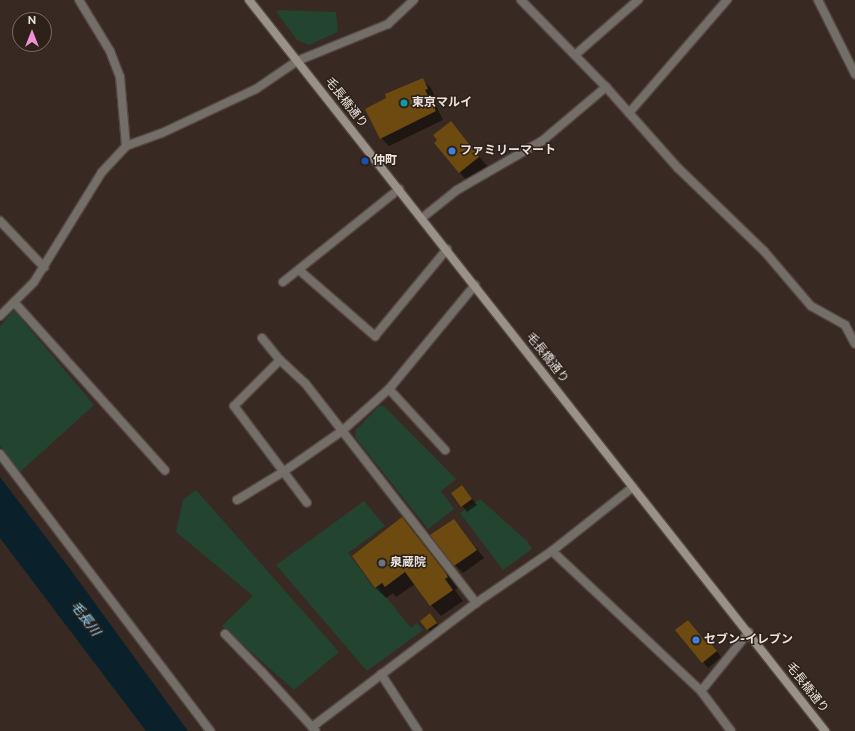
<!DOCTYPE html>
<html>
<head>
<meta charset="utf-8">
<style>
  body { margin:0 }
  #map { position:relative; width:855px; height:731px; overflow:hidden; background:#382a22; font-family:Raleway,"Noto Sans JP",sans-serif }
  div>[style] { position:absolute }
  .green>* { inset:0; background:#23442f }
  .water>* { inset:0; background:#0a202a }
  .shadow>* { inset:0; background:#0007 }
  .building>* { inset:0; background:#6c4a10 }
  .roads { filter:drop-shadow(1px 0 #554740) drop-shadow(-1px 0 #554740) drop-shadow(0 1px #554740) drop-shadow(0 -1px #554740) }
  .street>* { height:8px; margin:-4px; padding:0 4px; transform-origin:4px; border-radius:4px; background:#736e68 }
  .secondary>* { height:8px; margin:-4px; padding:0 4px; transform-origin:4px; border-radius:4px; background:#9a9289 }
  .dots>* { width:11px; height:11px; translate:-50% -50%; box-sizing:border-box; border:2px solid #2d2119; border-radius:50% }
  span { translate:-50% -50%; white-space:nowrap; text-align:center; line-height:1.15; -webkit-text-stroke:3px #2d2119; paint-order:stroke }
  .street-label { font-size:12px; color:#ebe2dd }
  .poi-label { font-size:12px; color:#ebe2dd; font-weight:700 }
  .left { translate:0 -50%; text-align:left }
  .water-label { font-size:13px; color:#8cd9fe; font-style:italic }
  .north { position:absolute; left:12px; top:12px; width:40px; height:40px; box-sizing:border-box; background:#2d2119; border:1px solid #796e67; border-radius:50%; rotate:0deg; font-size:11px; font-weight:700; line-height:16px; text-align:center; color:#ebe2dd }
  .north::after { content:''; display:block; margin:auto; width:14px; height:18px; background:#f391d5; clip-path:polygon(50% 0,100% 100%,50% 72%,0 100%) }
</style>
</head>
<body>
<div id="map">
  <div class="green">
    <div style="clip-path:polygon(277px 10px,336px 12px,338px 32px,309px 45px,297px 40px,277px 13px)"></div>
    <div style="clip-path:polygon(14px 310px,94px 405px,20px 472px,0 446px,0 326px)"></div>
    <div style="clip-path:polygon(379px 406px,384px 406px,456px 479px,441px 491px,454px 509px,428px 529px,355px 437px,356px 430px)"></div>
    <div style="clip-path:polygon(196px 490px,339px 652px,294px 690px,222px 626px,253px 596px,176px 532px,183px 500px)"></div>
    <div style="clip-path:polygon(480px 499px,528px 542px,532px 549px,503px 570px,460px 513px)"></div>
    <div style="clip-path:polygon(364px 501px,385px 526px,348px 553px,375px 589px,378px 587px,411px 628px,417px 623px,423px 630px,367px 671px,276px 565px)"></div>
  </div>
  <div class="water">
    <div style="clip-path:polygon(0 477px,70px 569px,188px 731px,146px 731px,0 538px)"></div>
  </div>
  <div class="shadow">
    <div style="clip-path:polygon(422px 80px,431px 88px,435px 97px,433px 99px,443px 120px,389px 146px,381px 138px)"></div>
    <div style="clip-path:polygon(451px 123px,487px 166px,467px 181px,435px 143px)"></div>
    <div style="clip-path:polygon(462px 487px,477px 505px,467px 512px,453px 493px)"></div>
    <div style="clip-path:polygon(402px 518px,412px 529px,458px 588px,455px 590px,463px 601px,441px 616px,431px 605px,415px 584px,396px 597px,393px 593px,386px 598px,376px 588px,353px 556px)"></div>
    <div style="clip-path:polygon(454px 520px,484px 558px,463px 573px,455px 565px)"></div>
    <div style="clip-path:polygon(432px 617px,438px 625px,430px 631px,427px 629px)"></div>
    <div style="clip-path:polygon(677px 630px,715px 649px,721px 657px,708px 668px)"></div>
  </div>
  <div class="building">
    <div style="clip-path:polygon(423px 78px,428px 89px,425px 90px,436px 111px,380px 139px,365px 109px,386px 98px,385px 94px)"></div>
    <div style="clip-path:polygon(451px 121px,479px 157px,459px 173px,434px 143px,437px 140px,433px 135px)"></div>
    <div style="clip-path:polygon(462px 485px,472px 499px,461px 507px,451px 493px)"></div>
    <div style="clip-path:polygon(402px 517px,445px 572px,448px 577px,445px 579px,453px 590px,430px 606px,405px 572px,385px 587px,382px 583px,375px 588px,352px 556px)"></div>
    <div style="clip-path:polygon(454px 519px,477px 550px,454px 566px,430px 535px)"></div>
    <div style="clip-path:polygon(430px 613px,437px 623px,427px 630px,420px 621px)"></div>
    <div style="clip-path:polygon(688px 620px,708px 645px,710px 643px,717px 651px,702px 663px,675px 630px)"></div>
  </div>
  <div class="roads">
    <div class="street">
      <div style="left:79px;top:0;width:60px;rotate:58.7deg"></div>
      <div style="left:110px;top:51px;width:28px;rotate:69deg"></div>
      <div style="left:120px;top:77px;width:69px;rotate:85deg"></div>
      <div style="left:521px;top:0;width:122px;rotate:45.7deg"></div>
      <div style="left:606px;top:87px;width:108px;rotate:48.4deg"></div>
      <div style="left:678px;top:168px;width:120px;rotate:44deg"></div>
      <div style="left:764px;top:251px;width:72px;rotate:49.5deg"></div>
      <div style="left:811px;top:306px;width:39px;rotate:29deg"></div>
      <div style="left:845px;top:325px;width:21px;rotate:62deg"></div>
      <div style="left:818px;top:0;width:83px;rotate:63.4deg"></div>
      <div style="left:575px;top:55px;width:84px;rotate:-41.1deg"></div>
      <div style="left:629px;top:113px;width:150px;rotate:-49.1deg"></div>
      <div style="left:422px;top:218px;width:45px;rotate:-38.7deg"></div>
      <div style="left:457px;top:190px;width:98px;rotate:-30deg"></div>
      <div style="left:542px;top:141px;width:84px;rotate:-40.2deg"></div>
      <div style="left:0;top:221px;width:64px;rotate:46.3deg"></div>
      <div style="left:299px;top:270px;width:101px;rotate:41deg"></div>
      <div style="left:375px;top:336px;width:113px;rotate:-50.4deg"></div>
      <div style="left:283px;top:282px;width:149px;rotate:-38.7deg"></div>
      <div style="left:14px;top:302px;width:226px;rotate:48.1deg"></div>
      <div style="left:0;top:316px;width:48px;rotate:-45deg"></div>
      <div style="left:34px;top:282px;width:129px;rotate:-58.3deg"></div>
      <div style="left:102px;top:172px;width:35px;rotate:-47deg"></div>
      <div style="left:126px;top:146px;width:38px;rotate:-20deg"></div>
      <div style="left:162px;top:133px;width:104px;rotate:-25.1deg"></div>
      <div style="left:256px;top:89px;width:50px;rotate:-34.3deg"></div>
      <div style="left:297px;top:61px;width:98px;rotate:-22.1deg"></div>
      <div style="left:388px;top:24px;width:35px;rotate:-43deg"></div>
      <div style="left:262px;top:338px;width:28px;rotate:51deg"></div>
      <div style="left:280px;top:360px;width:34px;rotate:43deg"></div>
      <div style="left:305px;top:383px;width:279px;rotate:52.1deg"></div>
      <div style="left:280px;top:360px;width:65px;rotate:135deg"></div>
      <div style="left:234px;top:406px;width:121px;rotate:53deg"></div>
      <div style="left:389px;top:389px;width:83px;rotate:47.4deg"></div>
      <div style="left:0;top:454px;width:348px;rotate:52.8deg"></div>
      <div style="left:237px;top:500px;width:54px;rotate:-31.3deg"></div>
      <div style="left:283px;top:472px;width:72px;rotate:-34.8deg"></div>
      <div style="left:342px;top:431px;width:63px;rotate:-41.8deg"></div>
      <div style="left:389px;top:389px;width:135px;rotate:-50.4deg"></div>
      <div style="left:552px;top:551px;width:204px;rotate:43.2deg"></div>
      <div style="left:225px;top:634px;width:53px;rotate:45.8deg"></div>
      <div style="left:262px;top:672px;width:79px;rotate:47.6deg"></div>
      <div style="left:381px;top:674px;width:68px;rotate:57deg"></div>
      <div style="left:312px;top:727px;width:206px;rotate:-37.1deg"></div>
      <div style="left:476px;top:603px;width:92px;rotate:-34.4deg"></div>
      <div style="left:552px;top:551px;width:103px;rotate:-38.3deg"></div>
      <div style="left:731px;top:731px;width:50px;rotate:-126.9deg"></div>
      <div style="left:701px;top:691px;width:76px;rotate:-50.9deg"></div>
    </div>
    <div class="secondary">
      <div style="left:249px;top:0;width:931px;rotate:51.76deg"></div>
    </div>
  </div>
  <div class="dots">
    <div style="left:404px;top:103px;background:#0f9aa8"></div>
    <div style="left:452px;top:151px;background:#3f7fe0"></div>
    <div style="left:365px;top:161px;background:#1a4fb4"></div>
    <div style="left:382px;top:563px;background:#6b7280"></div>
    <div style="left:696px;top:640px;background:#3f7fe0"></div>
  </div>
  <div class="street-label">
    <span style="left:346px;top:103px;rotate:52deg">毛長橋通り</span>
    <span style="left:547px;top:358px;rotate:52deg">毛長橋通り</span>
    <span style="left:807px;top:688px;rotate:52deg">毛長橋通り</span>
  </div>
  <div class="poi-label">
    <span class="left" style="left:412px;top:103px">東京マルイ</span>
    <span class="left" style="left:460px;top:151px">ファミリーマート</span>
    <span class="left" style="left:373px;top:161px">仲町</span>
    <span class="left" style="left:390px;top:563px">泉蔵院</span>
    <span class="left" style="left:704px;top:640px">セブン-イレブン</span>
  </div>
  <div class="water-label">
    <span style="left:85px;top:619px;rotate:53deg">毛長川</span>
  </div>
  <div class="north">N</div>
</div>
</body>
</html>
